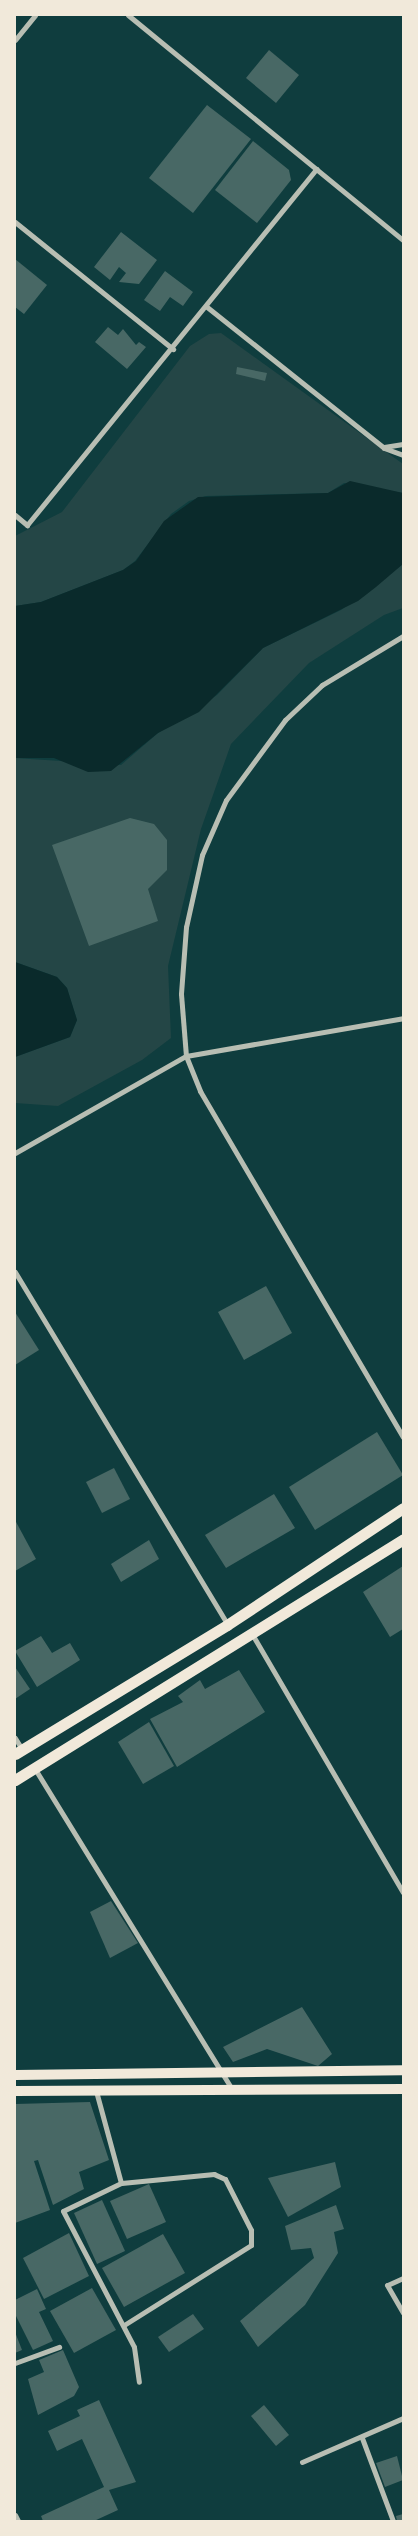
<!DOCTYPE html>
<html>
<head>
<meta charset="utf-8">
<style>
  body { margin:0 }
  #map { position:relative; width:418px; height:2536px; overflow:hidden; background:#0f3d3e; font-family:Mulish,sans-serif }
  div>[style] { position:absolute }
  .green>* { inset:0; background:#244646 }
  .water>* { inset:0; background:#0a2a2b }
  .building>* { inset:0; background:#486865 }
  .minor>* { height:5px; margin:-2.5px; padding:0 2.5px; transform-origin:2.5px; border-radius:2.5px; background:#b8beb3 }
  .secondary>* { height:10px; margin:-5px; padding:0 5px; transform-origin:5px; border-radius:5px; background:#f1e9da }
  .trunk>* { height:11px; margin:-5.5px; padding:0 5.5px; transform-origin:5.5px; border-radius:5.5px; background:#f1e9da }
  span { translate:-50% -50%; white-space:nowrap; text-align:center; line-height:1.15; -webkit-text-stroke:5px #f1e9da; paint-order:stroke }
  .frame { position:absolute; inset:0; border:16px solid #f1e9da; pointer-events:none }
</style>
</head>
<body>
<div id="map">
  <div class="green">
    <div style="clip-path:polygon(221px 333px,403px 464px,403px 493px,344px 483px,328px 493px,206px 496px,189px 501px,171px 514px,135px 561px,123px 570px,41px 602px,15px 606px,15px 536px,62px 512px,190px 346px,209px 334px)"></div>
    <div style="clip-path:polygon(403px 564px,403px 608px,384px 615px,309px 663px,231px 744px,201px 829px,168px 966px,171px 1038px,142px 1060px,58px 1106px,15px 1103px,15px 1057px,70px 1037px,77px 1020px,67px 988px,57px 977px,15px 962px,15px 758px,121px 765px,158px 733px,217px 695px,263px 648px,341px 610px)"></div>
  </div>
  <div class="water">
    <div style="clip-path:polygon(350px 481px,403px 493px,403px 564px,376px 587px,358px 601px,263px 648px,199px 712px,158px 733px,111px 771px,88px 772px,54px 758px,15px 758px,15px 606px,41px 602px,123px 570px,136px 561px,164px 521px,198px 497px,328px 493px)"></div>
    <div style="clip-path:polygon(15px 962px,57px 977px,67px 988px,77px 1020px,70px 1037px,15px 1057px)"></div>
  </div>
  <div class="building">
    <div style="clip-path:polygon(269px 50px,299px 75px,276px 103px,246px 78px)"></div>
    <div style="clip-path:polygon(207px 105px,251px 139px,193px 213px,149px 178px)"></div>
    <div style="clip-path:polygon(253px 141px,289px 170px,291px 180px,257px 223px,215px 190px)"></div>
    <div style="clip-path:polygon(121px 232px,157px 260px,139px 284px,119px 282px,126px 273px,119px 267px,110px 280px,94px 267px)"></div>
    <div style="clip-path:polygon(15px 259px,47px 285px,24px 314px,15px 307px)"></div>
    <div style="clip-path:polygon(165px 271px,193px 292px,183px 306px,170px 297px,160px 311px,144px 300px)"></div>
    <div style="clip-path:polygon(108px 327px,118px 335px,123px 329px,136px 345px,139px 342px,146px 347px,127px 369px,95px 342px)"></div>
    <div style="clip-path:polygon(237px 367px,267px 373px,265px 381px,236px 374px)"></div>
    <div style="clip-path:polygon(130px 818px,154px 824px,167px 840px,167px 870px,148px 889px,158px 921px,89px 946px,52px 845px)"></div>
    <div style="clip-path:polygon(266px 1286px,292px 1333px,244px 1360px,218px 1312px)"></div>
    <div style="clip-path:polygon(15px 1312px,39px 1350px,15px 1365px)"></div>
    <div style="clip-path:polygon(377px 1432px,403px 1475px,315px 1530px,289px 1487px)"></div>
    <div style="clip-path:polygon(114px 1468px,130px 1499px,102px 1513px,86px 1482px)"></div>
    <div style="clip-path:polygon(274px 1494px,295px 1528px,226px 1568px,205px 1535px)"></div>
    <div style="clip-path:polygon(15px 1520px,36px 1559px,15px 1571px)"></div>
    <div style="clip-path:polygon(149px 1540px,159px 1559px,121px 1582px,111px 1564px)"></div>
    <div style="clip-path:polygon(403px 1566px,403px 1629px,390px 1637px,363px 1592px)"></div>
    <div style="clip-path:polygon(41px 1636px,52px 1653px,70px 1643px,80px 1660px,37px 1687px,15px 1651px)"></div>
    <div style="clip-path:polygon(15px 1667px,30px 1689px,15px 1699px)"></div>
    <div style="clip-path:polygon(239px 1670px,265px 1712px,177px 1767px,150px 1719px,183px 1702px,178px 1696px,200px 1680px,205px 1689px)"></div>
    <div style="clip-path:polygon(149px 1722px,174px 1766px,143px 1784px,118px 1742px)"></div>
    <div style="clip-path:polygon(111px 1901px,138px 1943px,110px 1958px,90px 1912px)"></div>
    <div style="clip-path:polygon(302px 2007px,332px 2054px,318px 2066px,267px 2049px,233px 2062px,223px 2047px)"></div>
    <div style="clip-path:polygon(90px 2102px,109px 2160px,79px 2172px,84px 2189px,53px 2205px,38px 2160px,34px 2161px,50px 2210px,15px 2223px,15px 2104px)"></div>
    <div style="clip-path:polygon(335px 2162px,341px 2187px,288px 2217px,268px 2178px)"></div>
    <div style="clip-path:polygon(149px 2184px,166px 2222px,127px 2239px,110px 2201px)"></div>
    <div style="clip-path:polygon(102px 2200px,125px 2251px,97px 2264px,74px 2213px)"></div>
    <div style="clip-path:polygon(336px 2205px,344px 2229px,334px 2232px,338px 2253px,305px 2305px,258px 2347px,240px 2321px,314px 2258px,311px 2248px,291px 2250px,285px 2226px)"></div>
    <div style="clip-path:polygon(69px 2233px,89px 2276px,44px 2299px,23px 2258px)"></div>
    <div style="clip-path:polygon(163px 2234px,185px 2273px,124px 2307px,102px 2268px)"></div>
    <div style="clip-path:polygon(92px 2288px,116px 2330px,74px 2353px,50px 2311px)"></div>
    <div style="clip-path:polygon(37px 2289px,46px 2309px,39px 2312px,53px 2341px,33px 2350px,15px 2314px,15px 2300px)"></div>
    <div style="clip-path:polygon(193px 2314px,204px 2329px,169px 2352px,158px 2337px)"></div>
    <div style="clip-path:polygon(15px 2332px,22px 2350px,15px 2353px)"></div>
    <div style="clip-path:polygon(63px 2350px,79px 2387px,74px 2396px,38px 2415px,28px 2379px,44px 2372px,39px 2360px)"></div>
    <div style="clip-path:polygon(99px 2400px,136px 2482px,109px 2490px,118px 2510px,94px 2521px,43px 2521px,41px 2516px,104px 2487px,82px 2439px,57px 2451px,48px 2431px,80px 2416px,77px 2410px)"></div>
    <div style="clip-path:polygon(264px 2405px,289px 2435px,276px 2446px,251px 2416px)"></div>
    <div style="clip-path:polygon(397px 2456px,403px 2480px,385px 2487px,376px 2463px)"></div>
    <div style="clip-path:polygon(403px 2514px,403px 2521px,397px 2521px,396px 2516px)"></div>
  </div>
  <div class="minor">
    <div style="left:128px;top:15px;width:355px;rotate:39.3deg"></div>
    <div style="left:15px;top:40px;width:32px;rotate:-51deg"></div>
    <div style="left:15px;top:222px;width:203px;rotate:38.8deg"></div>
    <div style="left:207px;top:307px;width:226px;rotate:38.5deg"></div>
    <div style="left:384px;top:448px;width:20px;rotate:20deg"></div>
    <div style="left:384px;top:447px;width:19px;rotate:-9deg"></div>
    <div style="left:15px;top:515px;width:16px;rotate:40deg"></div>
    <div style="left:27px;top:525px;width:459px;rotate:-50.9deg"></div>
    <div style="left:403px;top:636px;width:95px;rotate:148.8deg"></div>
    <div style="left:322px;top:685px;width:51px;rotate:136.6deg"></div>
    <div style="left:285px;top:720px;width:99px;rotate:126.4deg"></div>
    <div style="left:226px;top:800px;width:60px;rotate:113.6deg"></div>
    <div style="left:202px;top:855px;width:74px;rotate:102.5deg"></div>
    <div style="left:186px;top:927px;width:67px;rotate:94.3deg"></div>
    <div style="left:181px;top:994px;width:62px;rotate:85.4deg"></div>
    <div style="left:186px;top:1056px;width:38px;rotate:68deg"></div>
    <div style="left:200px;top:1091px;width:401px;rotate:59.6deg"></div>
    <div style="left:15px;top:1153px;width:197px;rotate:-29.6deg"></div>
    <div style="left:186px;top:1056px;width:220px;rotate:-9.9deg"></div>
    <div style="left:15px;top:1272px;width:411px;rotate:58.9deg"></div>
    <div style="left:252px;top:1634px;width:299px;rotate:59.7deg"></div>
    <div style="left:15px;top:1738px;width:13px;rotate:58deg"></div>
    <div style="left:35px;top:1769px;width:376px;rotate:58.4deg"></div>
    <div style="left:96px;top:2091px;width:95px;rotate:74.8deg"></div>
    <div style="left:403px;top:2278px;width:17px;rotate:156deg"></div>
    <div style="left:387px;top:2285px;width:32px;rotate:60deg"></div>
    <div style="left:124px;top:2325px;width:150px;rotate:-32.2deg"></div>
    <div style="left:251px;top:2245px;width:15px;rotate:-90deg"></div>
    <div style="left:251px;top:2230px;width:57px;rotate:-117deg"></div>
    <div style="left:225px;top:2179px;width:12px;rotate:-156deg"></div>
    <div style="left:214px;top:2174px;width:93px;rotate:174.5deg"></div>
    <div style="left:121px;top:2183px;width:64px;rotate:154.2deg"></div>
    <div style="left:63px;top:2211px;width:153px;rotate:62.4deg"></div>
    <div style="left:134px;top:2347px;width:35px;rotate:82deg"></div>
    <div style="left:15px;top:2363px;width:47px;rotate:-20deg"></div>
    <div style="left:362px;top:2438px;width:89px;rotate:69.5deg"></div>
    <div style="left:302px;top:2462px;width:110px;rotate:-23.5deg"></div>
    <div style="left:15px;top:2515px;width:7px;rotate:63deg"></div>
  </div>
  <div class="secondary">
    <div style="left:15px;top:2075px;width:388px;rotate:-0.7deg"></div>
    <div style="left:15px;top:2091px;width:388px;rotate:-0.3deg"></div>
  </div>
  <div class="trunk">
    <div style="left:15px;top:1754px;width:248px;rotate:-31.3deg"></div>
    <div style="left:227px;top:1625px;width:211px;rotate:-33.6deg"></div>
    <div style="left:15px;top:1780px;width:457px;rotate:-31.8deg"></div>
  </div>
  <div class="frame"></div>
</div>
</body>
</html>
